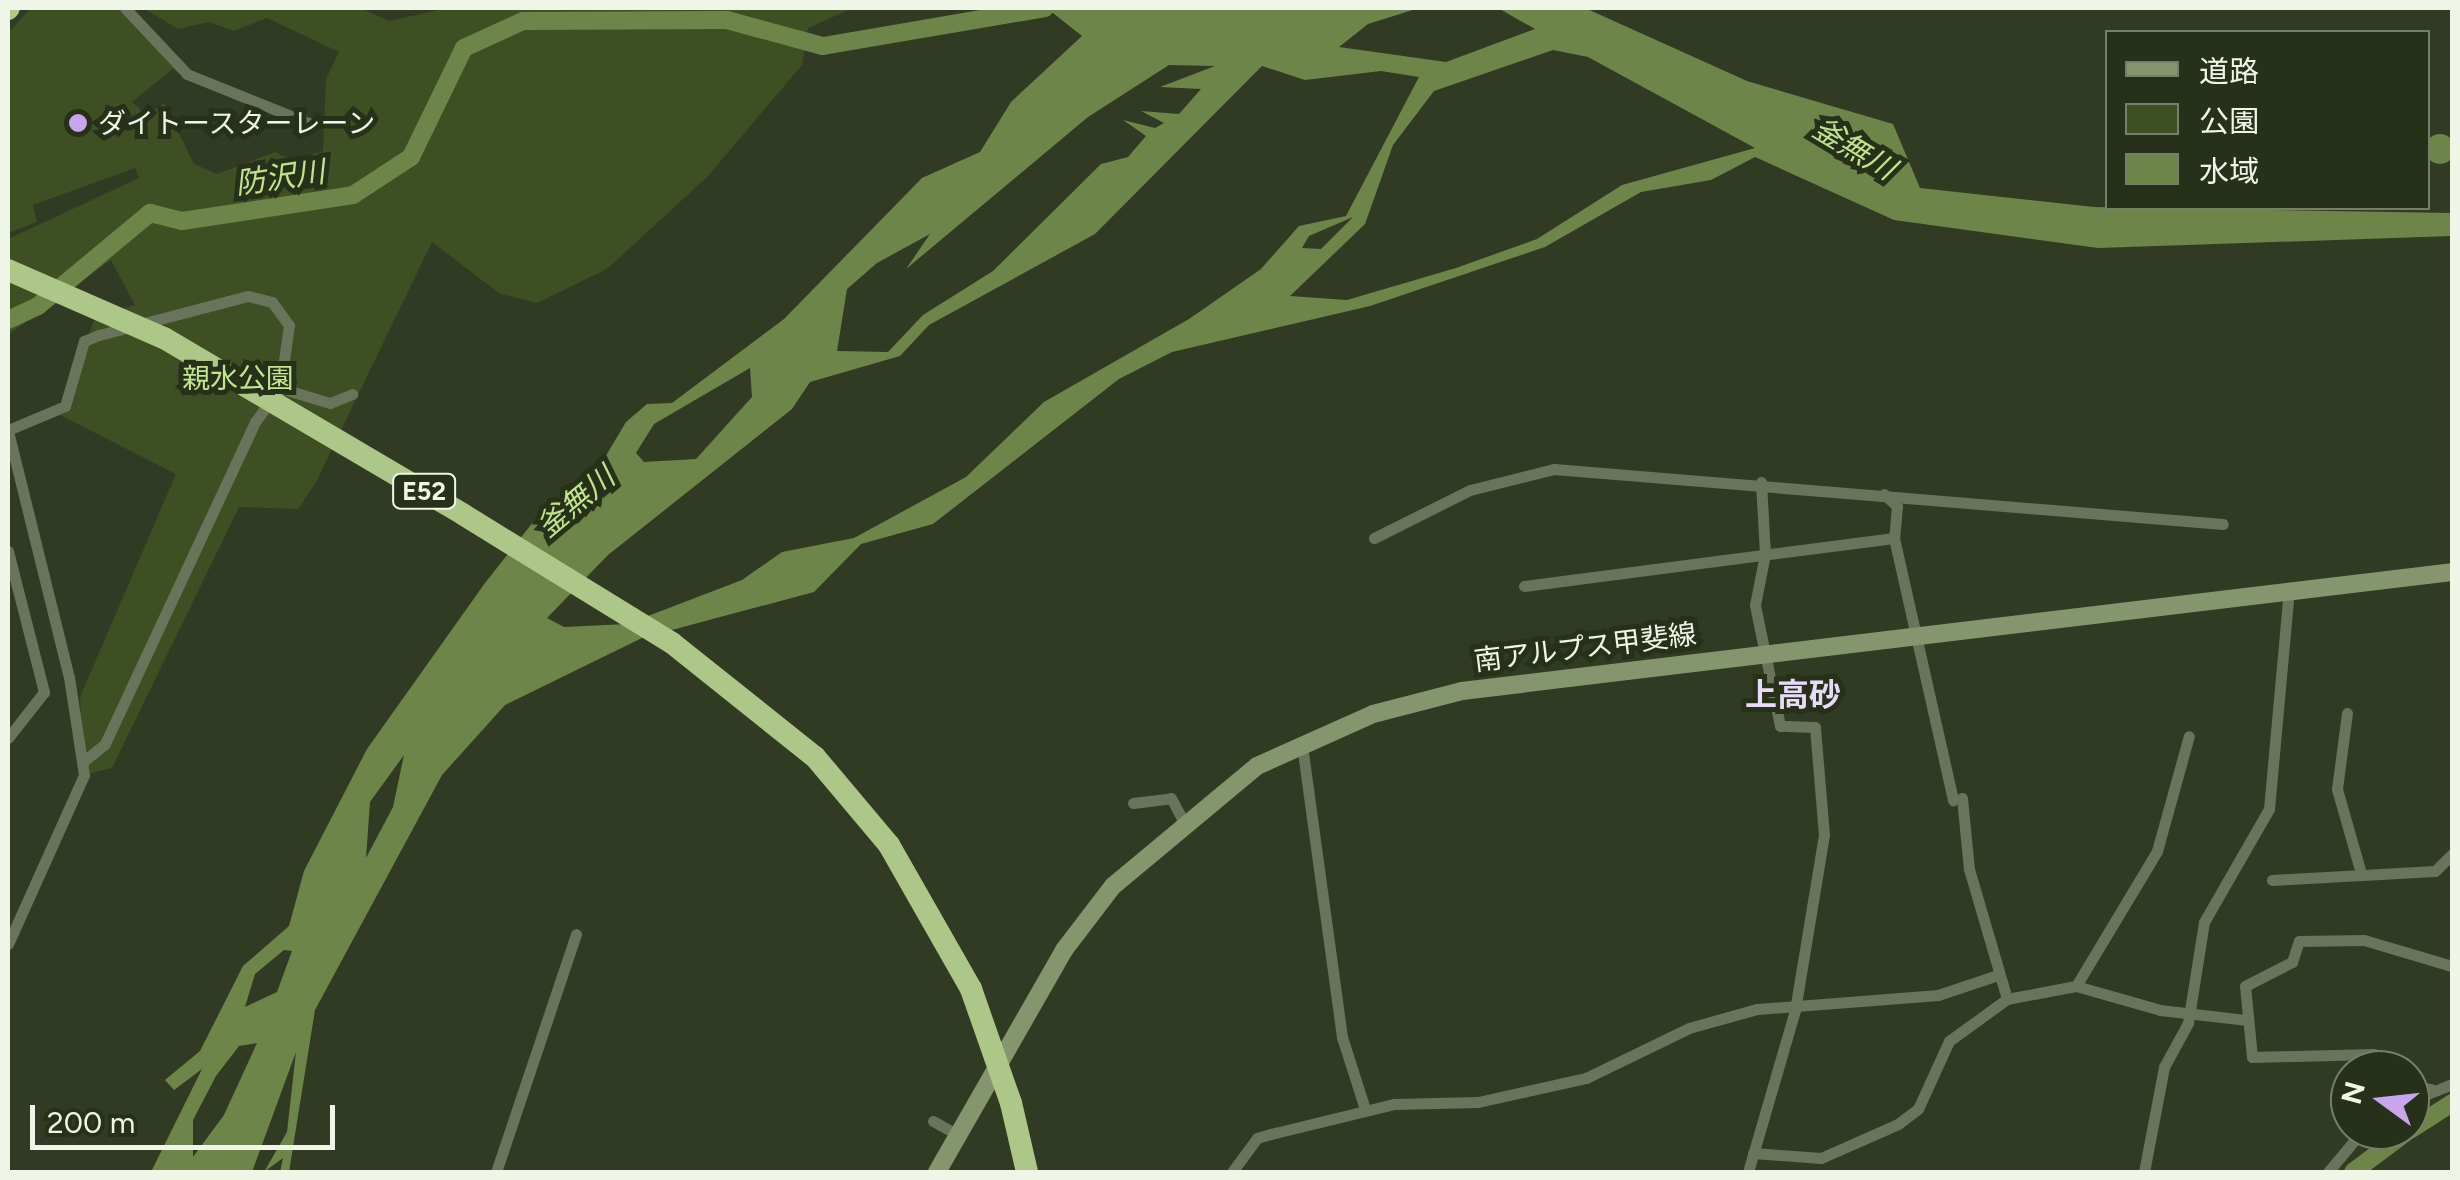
<!DOCTYPE html>
<html>
<head>
<meta charset="utf-8">
<style>
  body { margin:0 }
  #map { position:relative; width:2460px; height:1180px; overflow:hidden; background:#313b23; font-family:Figtree,"Noto Sans JP",sans-serif }
  div>[style] { position:absolute }
  .green>* { inset:0; background:#3e4f23 }
  .water>* { inset:0; background:#6d8549 }
  .round { border-radius:50% }
  .river>* { height:18px; margin:-9px; padding:0 9px; transform-origin:9px; border-radius:9px; background:#6d8549 }
  .street>* { height:11px; margin:-5.5px; padding:0 5.5px; transform-origin:5.5px; border-radius:5.5px; background:#69745b }
  .secondary>* { height:18px; margin:-9px; padding:0 9px; transform-origin:9px; border-radius:9px; background:#85966e }
  .highway>* { height:22px; margin:-11px; padding:0 11px; transform-origin:11px; border-radius:11px; background:#adc789 }
  .highway-bridge>* { height:22px; margin:-11px; padding:0 11px; transform-origin:11px; border-radius:11px; background:#adc789 }
  .dots>* { width:28px; height:28px; translate:-50% -50%; box-sizing:border-box; border:5px solid #273019; border-radius:50% }
  span { translate:-50% -50%; white-space:nowrap; text-align:center; line-height:1.15; -webkit-text-stroke:10px #273019; paint-order:stroke }
  .shield-label span { padding:2px 8px; background:#273019; border:2px solid; border-radius:8px; -webkit-text-stroke-width:0 }
  .shield-label { font-size:25px; color:#eff6e7; font-weight:700 }
  .poi-label { font-size:28px; color:#eff6e7 }
  .left { translate:0 -50%; text-align:left }
  .park-label { font-size:28px; color:#c2e58e }
  .street-label { font-size:28px; color:#eff6e7 }
  .water-label { font-size:30px; color:#c0e38c; font-style:italic }
  .quarter-label { font-size:32px; color:#e8dbf7; font-weight:700 }
  .frame { position:absolute; inset:0; border:10px solid #eff6e7; pointer-events:none }
  .legend { position:absolute; left:2105px; top:30px; width:325px; height:180px; box-sizing:border-box; background:#273019; border:2px solid #777f6b; margin:0; padding:12px 18px; list-style:none; font-size:30px; color:#eff6e7 }
  .legend li { display:flex; align-items:center; gap:20px; height:50px }
  .legend b { width:50px; border:2px solid #777f6b }
  .north { position:absolute; left:2330px; top:1050px; width:100px; height:100px; box-sizing:border-box; background:#273019; border:2px solid #777f6b; border-radius:50%; rotate:285deg; font-size:28px; font-weight:700; line-height:40px; text-align:center; color:#eff6e7 }
  .north::after { content:''; display:block; margin:auto; width:35px; height:45px; background:#c9a5ee; clip-path:polygon(50% 0,100% 100%,50% 72%,0 100%) }
  .scale { position:absolute; left:30px; top:1105px; width:305px; height:45px; box-sizing:border-box; border:5px solid #eff6e7; border-top:0; padding-left:12px; font-size:30px; line-height:35px; white-space:nowrap; color:#eff6e7; -webkit-text-stroke:8px #273019; paint-order:stroke }
</style>
</head>
<body>
<div id="map">
  <div class="green">
    <div style="clip-path:polygon(31px 8px,116px 8px,129px 17px,175px 67px,132px 102px,147px 115px,164px 103px,194px 164px,217px 174px,275px 152px,294px 161px,323px 151px,326px 79px,339px 52px,267px 18px,234px 31px,209px 22px,178px 29px,143px 8px,360px 8px,389px 21px,448px 8px,853px 8px,808px 28px,802px 65px,707px 177px,607px 269px,537px 303px,499px 293px,432px 242px,315px 484px,298px 509px,239px 507px,112px 768px,84px 775px,80px 697px,176px 474px,60px 415px,95px 317px,135px 305px,111px 260px,8px 335px,8px 239px,139px 178px,135px 168px,33px 205px,37px 222px,8px 233px,8px 33px)"></div>
  </div>
  <div class="water">
    <div style="clip-path:polygon(evenodd,1029px 8px,1419px 8px,1368px 24px,1339px 47px,1446px 62px,1535px 29px,1498px 8px,1585px 8px,1747px 81px,1893px 124px,1920px 188px,2094px 207px,2452px 213px,2452px 236px,2098px 248px,1894px 220px,1755px 157px,1711px 180px,1641px 192px,1545px 247px,1370px 306px,1172px 352px,1119px 379px,933px 524px,861px 544px,814px 592px,642px 638px,505px 705px,442px 775px,315px 1010px,289px 1172px,280px 1172px,283px 1158px,264px 1172px,287px 1132px,296px 1052px,252px 1172px,151px 1172px,202px 1069px,174px 1090px,165px 1080px,200px 1051px,243px 966px,289px 926px,304px 871px,367px 749px,485px 583px,537px 517px,598px 469px,626px 422px,647px 404px,672px 403px,784px 319px,922px 178px,980px 152px,1011px 102px,1082px 36px,1053px 13px,1020px 11px,1029px 8px,1553px 50px,1588px 57px,1755px 148px,1622px 185px,1537px 239px,1456px 268px,1347px 300px,1290px 296px,1365px 224px,1393px 145px,1434px 91px,1553px 50px,1029px 8px,1169px 65px,1215px 66px,1160px 87px,1201px 89px,1179px 114px,1141px 111px,1164px 123px,1155px 128px,1123px 120px,1146px 136px,1128px 157px,1101px 164px,993px 271px,923px 315px,888px 352px,837px 351px,847px 289px,877px 263px,930px 234px,906px 269px,1088px 117px,1169px 65px,1029px 8px,1262px 66px,1305px 80px,1381px 71px,1419px 77px,1346px 216px,1299px 226px,1261px 269px,1189px 319px,1044px 402px,966px 477px,854px 538px,782px 552px,742px 580px,627px 624px,564px 627px,547px 618px,608px 555px,792px 409px,810px 382px,900px 356px,929px 325px,1095px 234px,1262px 66px,1029px 8px,1353px 217px,1321px 249px,1302px 248px,1309px 236px,1353px 217px,1029px 8px,750px 368px,752px 397px,696px 459px,644px 462px,636px 453px,654px 424px,750px 368px,1029px 8px,404px 755px,393px 807px,366px 858px,370px 802px,404px 755px,1029px 8px,284px 950px,292px 951px,277px 992px,245px 1007px,255px 974px,284px 950px,1029px 8px,257px 1043px,224px 1115px,193px 1157px,193px 1120px,216px 1076px,239px 1046px,257px 1043px)"></div>
    <div class="round" style="left:2425px;top:134px;width:30px;height:30px"></div>
  </div>
  <div class="river">
    <div style="left:8px;top:320px;width:33px;rotate:-25deg"></div>
    <div style="left:38px;top:306px;width:146px;rotate:-39.7deg"></div>
    <div style="left:150px;top:213px;width:33px;rotate:14deg"></div>
    <div style="left:182px;top:221px;width:173px;rotate:-8.6deg"></div>
    <div style="left:353px;top:195px;width:69px;rotate:-33.2deg"></div>
    <div style="left:411px;top:157px;width:121px;rotate:-64.1deg"></div>
    <div style="left:464px;top:48px;width:65px;rotate:-24.6deg"></div>
    <div style="left:523px;top:21px;width:204px;rotate:-0.3deg"></div>
    <div style="left:727px;top:20px;width:99px;rotate:15.2deg"></div>
    <div style="left:823px;top:46px;width:225px;rotate:-9.7deg"></div>
    <div style="left:2410px;top:1130px;width:50px;rotate:-32.7deg"></div>
    <div style="left:2353px;top:1172px;width:70px;rotate:-36.9deg"></div>
  </div>
  <div class="street">
    <div style="left:125px;top:8px;width:91px;rotate:46.8deg"></div>
    <div style="left:187px;top:74px;width:134px;rotate:22deg"></div>
    <div style="left:280px;top:388px;width:52px;rotate:16.7deg"></div>
    <div style="left:330px;top:403px;width:24px;rotate:-22deg"></div>
    <div style="left:8px;top:430px;width:62px;rotate:-22.8deg"></div>
    <div style="left:65px;top:406px;width:68px;rotate:-73.7deg"></div>
    <div style="left:84px;top:341px;width:16px;rotate:-22deg"></div>
    <div style="left:99px;top:335px;width:154px;rotate:-14.7deg"></div>
    <div style="left:248px;top:296px;width:25px;rotate:14deg"></div>
    <div style="left:272px;top:302px;width:29px;rotate:54deg"></div>
    <div style="left:289px;top:325px;width:64px;rotate:98.1deg"></div>
    <div style="left:280px;top:388px;width:42px;rotate:126.3deg"></div>
    <div style="left:255px;top:422px;width:355px;rotate:115deg"></div>
    <div style="left:105px;top:744px;width:28px;rotate:141deg"></div>
    <div style="left:8px;top:431px;width:253px;rotate:76.1deg"></div>
    <div style="left:69px;top:677px;width:99px;rotate:81.3deg"></div>
    <div style="left:84px;top:775px;width:185px;rotate:114.2deg"></div>
    <div style="left:1884px;top:494px;width:18px;rotate:43deg"></div>
    <div style="left:1897px;top:506px;width:32px;rotate:95deg"></div>
    <div style="left:1374px;top:538px;width:107px;rotate:-26.6deg"></div>
    <div style="left:1470px;top:490px;width:87px;rotate:-14deg"></div>
    <div style="left:1554px;top:469px;width:671px;rotate:4.7deg"></div>
    <div style="left:8px;top:551px;width:146px;rotate:75.7deg"></div>
    <div style="left:44px;top:692px;width:58px;rotate:128deg"></div>
    <div style="left:1524px;top:586px;width:373px;rotate:-7.4deg"></div>
    <div style="left:1894px;top:538px;width:269px;rotate:77.3deg"></div>
    <div style="left:2347px;top:713px;width:77px;rotate:97.5deg"></div>
    <div style="left:2337px;top:789px;width:87px;rotate:74.1deg"></div>
    <div style="left:1302px;top:745px;width:295px;rotate:82.2deg"></div>
    <div style="left:1342px;top:1037px;width:76px;rotate:72.3deg"></div>
    <div style="left:1962px;top:798px;width:71px;rotate:84.4deg"></div>
    <div style="left:1969px;top:869px;width:135px;rotate:73.7deg"></div>
    <div style="left:2007px;top:999px;width:70px;rotate:-10.7deg"></div>
    <div style="left:2076px;top:986px;width:87px;rotate:15.9deg"></div>
    <div style="left:2160px;top:1010px;width:88px;rotate:6.6deg"></div>
    <div style="left:1133px;top:803px;width:38px;rotate:-7deg"></div>
    <div style="left:1171px;top:798px;width:26px;rotate:62deg"></div>
    <div style="left:2272px;top:880px;width:163px;rotate:-3.2deg"></div>
    <div style="left:2435px;top:871px;width:24px;rotate:-45deg"></div>
    <div style="left:2076px;top:986px;width:157px;rotate:-59deg"></div>
    <div style="left:2157px;top:851px;width:119px;rotate:-74.5deg"></div>
    <div style="left:2388px;top:1070px;width:21px;rotate:-131deg"></div>
    <div style="left:2374px;top:1054px;width:122px;rotate:178.6deg"></div>
    <div style="left:2252px;top:1057px;width:71px;rotate:-95.6deg"></div>
    <div style="left:2245px;top:986px;width:53px;rotate:-27.1deg"></div>
    <div style="left:2292px;top:962px;width:22px;rotate:-72deg"></div>
    <div style="left:2299px;top:941px;width:65px;rotate:-0.9deg"></div>
    <div style="left:2364px;top:940px;width:92px;rotate:16.5deg"></div>
    <div style="left:2410px;top:1086px;width:21px;rotate:8deg"></div>
    <div style="left:2410px;top:1101px;width:45px;rotate:-22deg"></div>
    <div style="left:933px;top:1121px;width:29px;rotate:29deg"></div>
    <div style="left:1753px;top:1153px;width:68px;rotate:4.2deg"></div>
    <div style="left:1821px;top:1158px;width:84px;rotate:-23.8deg"></div>
    <div style="left:1898px;top:1124px;width:25px;rotate:-37deg"></div>
    <div style="left:1918px;top:1109px;width:75px;rotate:-65.5deg"></div>
    <div style="left:1949px;top:1041px;width:72px;rotate:-35.9deg"></div>
    <div style="left:496px;top:1172px;width:251px;rotate:-71.4deg"></div>
    <div style="left:1232px;top:1172px;width:42px;rotate:-53.7deg"></div>
    <div style="left:1257px;top:1138px;width:19px;rotate:-16deg"></div>
    <div style="left:1275px;top:1133px;width:122px;rotate:-13.7deg"></div>
    <div style="left:1394px;top:1104px;width:84px;rotate:-1.4deg"></div>
    <div style="left:1478px;top:1102px;width:111px;rotate:-12.5deg"></div>
    <div style="left:1586px;top:1078px;width:114px;rotate:-25.9deg"></div>
    <div style="left:1689px;top:1028px;width:71px;rotate:-15.6deg"></div>
    <div style="left:1757px;top:1009px;width:182px;rotate:-4.4deg"></div>
    <div style="left:1938px;top:995px;width:60px;rotate:-18.4deg"></div>
    <div style="left:1748px;top:1172px;width:169px;rotate:-73.8deg"></div>
    <div style="left:1795px;top:1010px;width:177px;rotate:-80.6deg"></div>
    <div style="left:1824px;top:835px;width:108px;rotate:-94.8deg"></div>
    <div style="left:1815px;top:727px;width:35px;rotate:-178deg"></div>
    <div style="left:1780px;top:726px;width:124px;rotate:-101.7deg"></div>
    <div style="left:1755px;top:605px;width:52px;rotate:-78.9deg"></div>
    <div style="left:1765px;top:554px;width:72px;rotate:-93.2deg"></div>
    <div style="left:2144px;top:1172px;width:107px;rotate:-79.2deg"></div>
    <div style="left:2164px;top:1067px;width:50px;rotate:-61.4deg"></div>
    <div style="left:2188px;top:1023px;width:102px;rotate:-81deg"></div>
    <div style="left:2204px;top:922px;width:130px;rotate:-60.1deg"></div>
    <div style="left:2269px;top:809px;width:222px;rotate:-84.8deg"></div>
    <div style="left:2328px;top:1172px;width:55px;rotate:-50.2deg"></div>
  </div>
  <div class="secondary">
    <div style="left:937px;top:1172px;width:256px;rotate:-60.2deg"></div>
    <div style="left:1064px;top:950px;width:81px;rotate:-52.6deg"></div>
    <div style="left:1113px;top:886px;width:187px;rotate:-39.8deg"></div>
    <div style="left:1257px;top:766px;width:127px;rotate:-24.1deg"></div>
    <div style="left:1373px;top:714px;width:92px;rotate:-14.5deg"></div>
    <div style="left:1462px;top:691px;width:997px;rotate:-6.85deg"></div>
  </div>
  <div class="highway">
    <div style="left:8px;top:9px;width:1px;rotate:-45deg"></div>
    <div style="left:815px;top:757px;width:115px;rotate:49.9deg"></div>
    <div style="left:889px;top:845px;width:166px;rotate:60.3deg"></div>
    <div style="left:1011px;top:1103px;width:71px;rotate:76.9deg"></div>
  </div>
  <div class="highway-bridge">
    <div style="left:8px;top:270px;width:170px;rotate:23.6deg"></div>
    <div style="left:164px;top:338px;width:348px;rotate:30.5deg"></div>
    <div style="left:464px;top:515px;width:244px;rotate:31.6deg"></div>
    <div style="left:672px;top:643px;width:183px;rotate:38.6deg"></div>
    <div style="left:971px;top:989px;width:121px;rotate:70.7deg"></div>
  </div>
  <div class="dots">
    <div style="left:78px;top:123px;background:#c9a5ee"></div>
  </div>
  <div class="shield-label">
    <span style="left:424px;top:491px">E52</span>
  </div>
  <div class="poi-label">
    <span class="left" style="left:98px;top:123px">ダイトースターレーン</span>
  </div>
  <div class="park-label">
    <span style="left:238px;top:378px">親水公園</span>
  </div>
  <div class="street-label">
    <span style="left:1585px;top:647px;rotate:-7deg">南アルプス甲斐線</span>
  </div>
  <div class="water-label">
    <span style="left:1854px;top:149px;rotate:31deg">釜無川</span>
    <span style="left:280px;top:178px;rotate:-8deg">防沢川</span>
    <span style="left:576px;top:502px;rotate:-40deg">釜無川</span>
  </div>
  <div class="quarter-label">
    <span style="left:1793px;top:695px">上高砂</span>
  </div>
  <div class="frame"></div>
  <ul class="legend">
  <li><b style="height:12px;background:#85966e"></b>道路</li>
  <li><b style="height:28px;background:#3e4f23"></b>公園</li>
  <li><b style="height:28px;background:#6d8549"></b>水域</li>
  </ul>
  <div class="north">N</div>
  <div class="scale">200 m</div>
</div>
</body>
</html>
